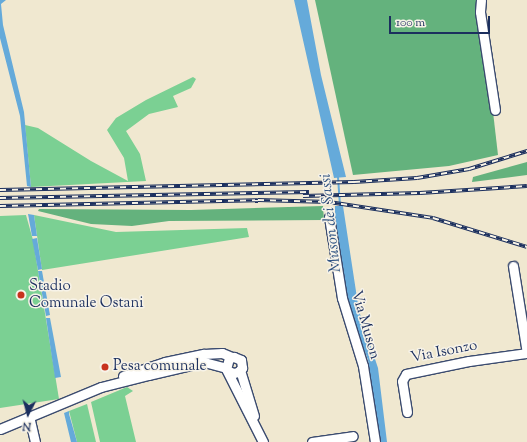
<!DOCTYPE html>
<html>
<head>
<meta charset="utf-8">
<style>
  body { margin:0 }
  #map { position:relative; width:527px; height:442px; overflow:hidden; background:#f0e8d0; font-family:"Sorts Mill Goudy",serif }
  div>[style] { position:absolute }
  .green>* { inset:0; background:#7bd093 }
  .forest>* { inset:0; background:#64b27d }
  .water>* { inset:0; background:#65aada }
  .stream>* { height:2px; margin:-1px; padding:0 1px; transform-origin:1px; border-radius:1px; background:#65aada }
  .roads { filter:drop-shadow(1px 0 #3b4b6f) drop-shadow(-1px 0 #3b4b6f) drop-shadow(0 1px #3b4b6f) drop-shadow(0 -1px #3b4b6f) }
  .minor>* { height:9px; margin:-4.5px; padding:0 4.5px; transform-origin:4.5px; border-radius:4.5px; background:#fff }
  .rail>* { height:3.5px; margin-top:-1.75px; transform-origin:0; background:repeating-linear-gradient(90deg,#f7f3e8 0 6px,#1b2f5e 0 12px); box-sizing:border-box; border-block:1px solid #1b2f5e }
  .dots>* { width:11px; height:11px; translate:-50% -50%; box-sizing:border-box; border:2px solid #f7f3e8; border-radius:50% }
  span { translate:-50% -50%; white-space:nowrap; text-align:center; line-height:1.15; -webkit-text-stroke:3px #f7f3e8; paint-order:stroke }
  .poi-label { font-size:15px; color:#1b2f5e }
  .left { translate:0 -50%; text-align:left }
  .street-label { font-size:15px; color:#1b2f5e }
  .water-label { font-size:16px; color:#315483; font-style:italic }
  .north { position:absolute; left:8px; top:394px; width:40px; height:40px; -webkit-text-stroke:3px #f7f3e8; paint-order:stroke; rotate:186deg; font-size:11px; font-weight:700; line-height:16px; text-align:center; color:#1b2f5e }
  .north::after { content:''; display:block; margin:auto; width:14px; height:18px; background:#1b2f5e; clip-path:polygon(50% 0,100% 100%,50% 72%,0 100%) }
  .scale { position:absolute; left:389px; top:16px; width:101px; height:18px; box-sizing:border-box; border:2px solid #1b2f5e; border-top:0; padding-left:5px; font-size:12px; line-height:14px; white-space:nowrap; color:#1b2f5e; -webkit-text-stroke:3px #f7f3e8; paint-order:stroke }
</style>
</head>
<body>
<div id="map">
  <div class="green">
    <div style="clip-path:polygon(193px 77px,196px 79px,191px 88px,173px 96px,178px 107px,149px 114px,126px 131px,140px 154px,146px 181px,31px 187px,25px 125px,38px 128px,91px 161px,128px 181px,124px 158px,107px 130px,116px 118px,146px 100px)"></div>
    <div style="clip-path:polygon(26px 215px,33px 240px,59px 399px,0 408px,0 216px)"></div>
    <div style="clip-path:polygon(34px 215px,116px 232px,247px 228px,249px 237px,42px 270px)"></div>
    <div style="clip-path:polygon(127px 387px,133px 391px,125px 396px,136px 442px,100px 442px,91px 402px)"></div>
    <div style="clip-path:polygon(87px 404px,96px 442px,77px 442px,69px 411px)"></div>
  </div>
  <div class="forest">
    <div style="clip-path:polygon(315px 0,480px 0,498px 155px,449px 166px,353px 175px)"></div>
    <div style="clip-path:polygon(527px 162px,527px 175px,472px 182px,473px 177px)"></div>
    <div style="clip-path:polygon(323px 206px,324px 220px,169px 221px,132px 226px,91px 224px,38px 211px,39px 209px,191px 210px)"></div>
  </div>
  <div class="water">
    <div style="clip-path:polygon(0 0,6px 0,1px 4px,3px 25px,24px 112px,31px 187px,27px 186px,20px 116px,0 38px)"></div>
    <div style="clip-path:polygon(294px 0,307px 0,321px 75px,346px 177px,334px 178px)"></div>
    <div style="clip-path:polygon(335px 206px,343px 206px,359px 311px,378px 368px,387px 442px,378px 442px,368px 360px,349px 309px,342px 283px,335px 224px)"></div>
    <div style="clip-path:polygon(28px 214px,34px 215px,37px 236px,32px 236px)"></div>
    <div style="clip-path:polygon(37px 238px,42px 269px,38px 270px,32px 239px)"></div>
    <div style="clip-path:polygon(38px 271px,42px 271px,50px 315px,46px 316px)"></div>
    <div style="clip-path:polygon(46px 318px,50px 318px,61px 377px,55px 378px)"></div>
    <div style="clip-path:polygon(69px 411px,69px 414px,77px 442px,71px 442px,64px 413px)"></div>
  </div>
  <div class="stream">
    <div style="left:338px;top:177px;width:31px;rotate:86deg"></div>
  </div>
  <div class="roads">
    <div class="minor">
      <div style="left:481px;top:0;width:12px;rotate:95deg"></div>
      <div style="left:480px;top:12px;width:99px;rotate:81.3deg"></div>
      <div style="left:329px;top:217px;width:82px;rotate:80.9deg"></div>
      <div style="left:342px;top:298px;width:71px;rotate:72.8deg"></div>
      <div style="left:363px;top:366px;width:77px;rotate:81deg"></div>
      <div style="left:513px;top:266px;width:88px;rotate:80.9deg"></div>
      <div style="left:227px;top:370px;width:7px;rotate:27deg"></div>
      <div style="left:233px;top:373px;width:5px;rotate:-11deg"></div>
      <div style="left:238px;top:372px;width:6px;rotate:-45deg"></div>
      <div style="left:242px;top:368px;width:8px;rotate:-97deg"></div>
      <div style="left:241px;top:360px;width:8px;rotate:-157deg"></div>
      <div style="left:234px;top:357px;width:5px;rotate:169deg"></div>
      <div style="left:229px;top:358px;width:11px;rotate:105deg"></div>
      <div style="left:226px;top:369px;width:82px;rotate:63.1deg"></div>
      <div style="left:240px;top:370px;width:48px;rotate:73.1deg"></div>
      <div style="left:123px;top:376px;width:44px;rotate:-18.4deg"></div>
      <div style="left:165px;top:362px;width:40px;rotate:-12deg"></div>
      <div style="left:204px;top:354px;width:18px;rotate:-3deg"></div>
      <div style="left:222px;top:353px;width:11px;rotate:22deg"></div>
      <div style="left:407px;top:412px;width:31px;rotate:-99deg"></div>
      <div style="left:402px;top:381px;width:8px;rotate:-60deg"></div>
      <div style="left:406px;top:374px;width:64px;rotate:-11.7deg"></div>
      <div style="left:469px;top:361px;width:59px;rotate:-7.9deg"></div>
      <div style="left:29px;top:416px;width:27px;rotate:77deg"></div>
      <div style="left:0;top:429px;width:109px;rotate:-22.6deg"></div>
      <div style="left:101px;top:387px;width:49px;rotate:-14.3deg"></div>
      <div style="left:148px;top:375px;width:57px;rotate:-13.1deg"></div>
      <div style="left:204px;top:362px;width:23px;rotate:15deg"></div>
      <div style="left:312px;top:442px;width:41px;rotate:-8.3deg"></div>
    </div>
  </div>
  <div class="rail">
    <div style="left:0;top:190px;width:354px;rotate:-1.3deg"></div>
    <div style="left:354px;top:182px;width:63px;rotate:-3.6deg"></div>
    <div style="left:417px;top:178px;width:53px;rotate:-9.8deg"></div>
    <div style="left:469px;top:169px;width:61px;rotate:-17.2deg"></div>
    <div style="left:303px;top:196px;width:117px;rotate:-1.5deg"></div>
    <div style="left:420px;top:193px;width:107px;rotate:-3.7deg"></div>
    <div style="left:0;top:198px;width:309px;rotate:-1.1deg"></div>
    <div style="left:0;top:206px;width:258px;rotate:-1.3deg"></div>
    <div style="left:258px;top:200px;width:71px;rotate:1.6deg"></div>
    <div style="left:329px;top:202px;width:105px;rotate:8.7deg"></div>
    <div style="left:433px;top:218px;width:98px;rotate:17.1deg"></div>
  </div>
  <div class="dots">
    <div style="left:21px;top:295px;background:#c8321e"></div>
    <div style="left:105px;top:367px;background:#c8321e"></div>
  </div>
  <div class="poi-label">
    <span class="left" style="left:29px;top:295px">Stadio<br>Comunale Ostani</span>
    <span class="left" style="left:113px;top:367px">Pesa comunale</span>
  </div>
  <div class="street-label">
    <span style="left:365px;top:325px;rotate:74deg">Via Muson</span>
    <span style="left:444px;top:352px;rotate:-11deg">Via Isonzo</span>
  </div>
  <div class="water-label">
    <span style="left:332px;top:223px;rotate:-96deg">Muson dei Sassi</span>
  </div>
  <div class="north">N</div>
  <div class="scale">100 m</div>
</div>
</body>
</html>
